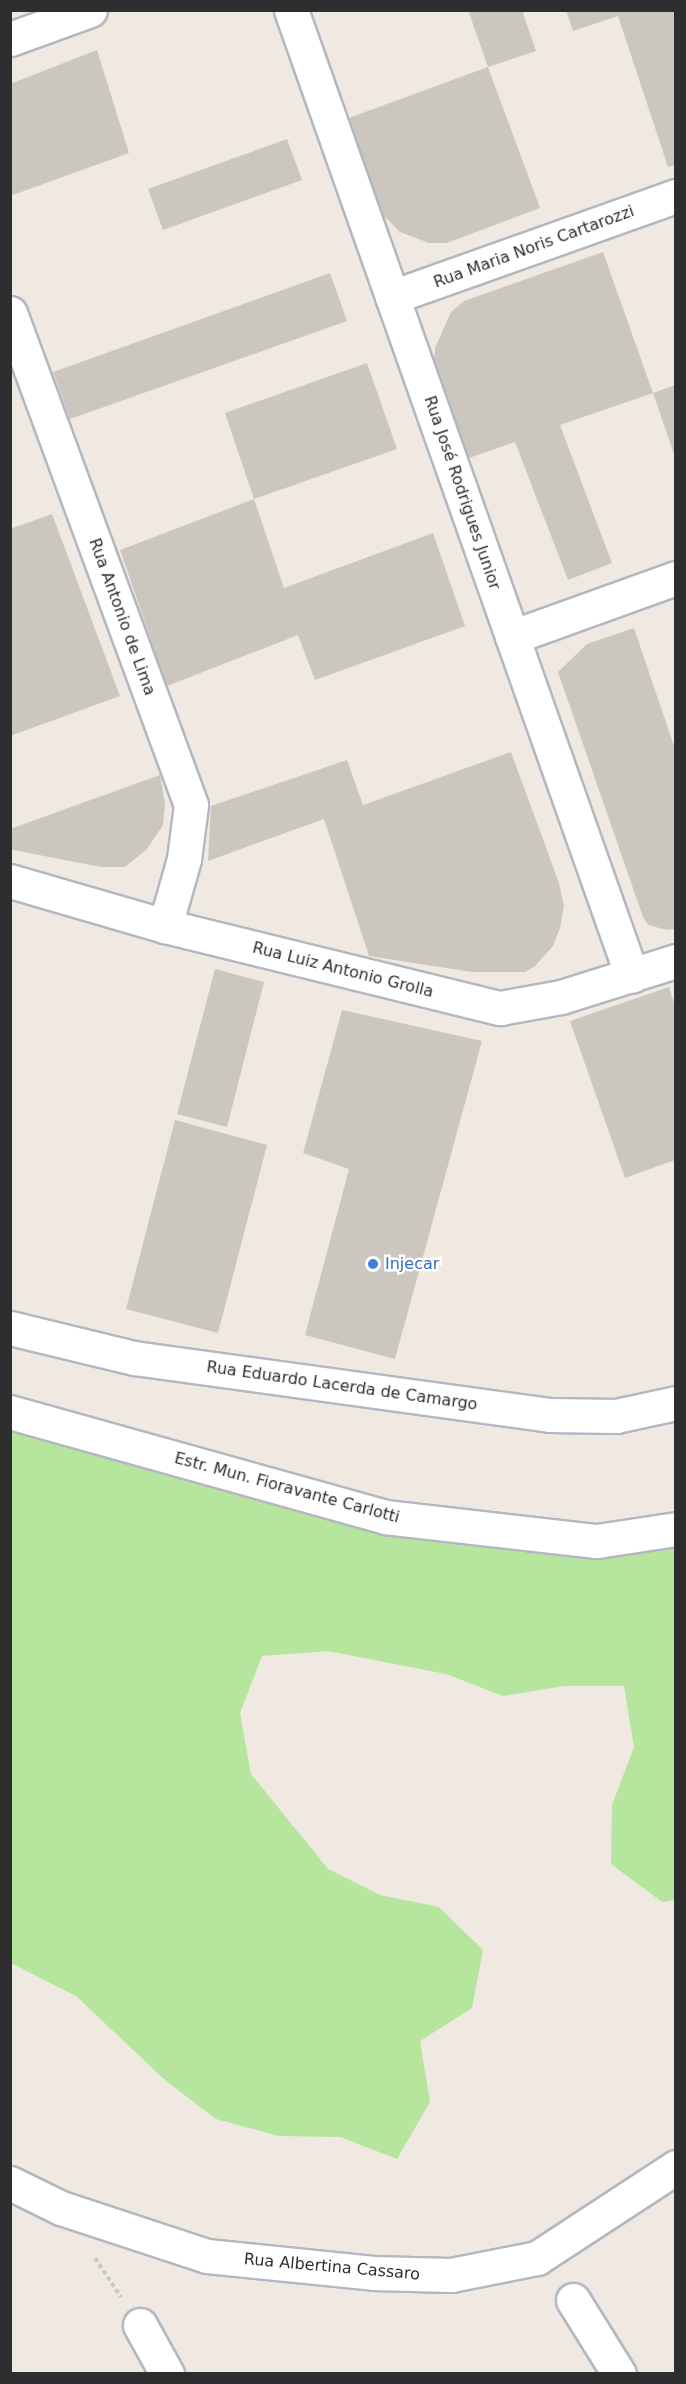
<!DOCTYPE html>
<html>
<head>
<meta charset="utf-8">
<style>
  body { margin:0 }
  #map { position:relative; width:686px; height:2384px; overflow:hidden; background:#efe9e1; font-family:"DejaVu Sans",sans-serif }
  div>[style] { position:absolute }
  .green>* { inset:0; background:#b6e59e }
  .building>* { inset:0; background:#cbc7bf }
  .path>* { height:4px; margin-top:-2px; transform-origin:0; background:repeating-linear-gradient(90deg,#c9c9c9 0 4.5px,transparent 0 7.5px) }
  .roads { filter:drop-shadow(2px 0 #b4b7c1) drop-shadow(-2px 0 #b4b7c1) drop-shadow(0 2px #b4b7c1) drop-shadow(0 -2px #b4b7c1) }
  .street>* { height:33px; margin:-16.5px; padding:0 16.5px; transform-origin:16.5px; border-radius:16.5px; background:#fff }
  .secondary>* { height:33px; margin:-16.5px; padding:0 16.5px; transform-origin:16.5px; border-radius:16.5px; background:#fff }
  .dots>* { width:16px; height:16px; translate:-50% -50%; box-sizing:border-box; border:3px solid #fff; border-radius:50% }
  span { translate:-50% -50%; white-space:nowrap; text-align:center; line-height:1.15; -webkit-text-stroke:5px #fff; paint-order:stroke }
  .street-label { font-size:16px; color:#2e2e2e }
  .shop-label { font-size:16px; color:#366cbe }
  .left { translate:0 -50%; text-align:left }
  .frame { position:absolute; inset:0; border:12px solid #2e2e2e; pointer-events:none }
</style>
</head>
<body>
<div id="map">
  <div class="green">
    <div style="clip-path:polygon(10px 1405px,174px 1451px,239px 1457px,297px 1479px,478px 1519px,675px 1530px,675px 1900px,662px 1902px,611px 1864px,612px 1805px,634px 1747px,624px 1686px,564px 1686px,503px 1696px,446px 1674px,328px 1651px,262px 1656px,240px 1713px,251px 1774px,328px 1869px,380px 1895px,439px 1907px,483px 1950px,472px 2008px,420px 2041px,430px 2102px,397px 2159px,340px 2137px,279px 2136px,216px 2119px,166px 2081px,76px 1996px,11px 1963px)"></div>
  </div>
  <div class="building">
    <div style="clip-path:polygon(468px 10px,522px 10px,536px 51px,488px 67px)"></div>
    <div style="clip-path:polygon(566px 10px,675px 10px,675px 165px,668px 167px,618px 16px,573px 31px)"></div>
    <div style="clip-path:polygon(97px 50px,129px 153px,10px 196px,10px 84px)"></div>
    <div style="clip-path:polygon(488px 67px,540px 208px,447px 243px,429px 243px,400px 232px,383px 215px,346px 119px)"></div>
    <div style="clip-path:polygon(287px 139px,302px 180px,163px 230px,148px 189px)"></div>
    <div style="clip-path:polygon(603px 252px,653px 393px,675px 385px,675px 457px,653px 393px,560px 425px,612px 563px,568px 580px,515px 442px,466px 459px,434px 362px,435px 348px,451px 312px,464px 301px)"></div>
    <div style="clip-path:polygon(330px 273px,347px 321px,70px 419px,53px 372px)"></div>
    <div style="clip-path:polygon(367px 363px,397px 449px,254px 499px,225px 413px)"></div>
    <div style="clip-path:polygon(254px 499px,284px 588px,433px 533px,465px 626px,315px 680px,298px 635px,167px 686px,120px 550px)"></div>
    <div style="clip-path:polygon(52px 514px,120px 696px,10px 736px,10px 529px)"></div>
    <div style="clip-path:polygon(634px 628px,675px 749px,675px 929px,667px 930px,648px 925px,643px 917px,558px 672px,587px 644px)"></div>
    <div style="clip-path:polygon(511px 752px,559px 883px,564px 906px,560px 928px,553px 946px,535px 966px,525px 972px,472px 972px,369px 956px,324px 819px,208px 861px,211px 806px,347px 760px,363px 805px)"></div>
    <div style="clip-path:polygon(160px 775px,165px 804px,163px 825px,147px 849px,125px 867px,101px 867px,13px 850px,10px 846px,10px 829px)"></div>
    <div style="clip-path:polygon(215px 969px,264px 982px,227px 1127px,177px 1114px)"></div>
    <div style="clip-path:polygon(669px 987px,675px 1006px,675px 1160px,625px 1178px,570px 1021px)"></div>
    <div style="clip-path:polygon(342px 1010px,482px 1041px,395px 1359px,305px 1335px,349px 1169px,303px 1153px)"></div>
    <div style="clip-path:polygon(175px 1120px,267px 1145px,218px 1333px,126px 1309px)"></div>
  </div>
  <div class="path">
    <div style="left:95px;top:2258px;width:47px;rotate:56.3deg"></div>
  </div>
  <div class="roads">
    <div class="street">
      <div style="left:291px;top:10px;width:1024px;rotate:70.56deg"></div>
      <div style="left:10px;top:39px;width:85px;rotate:-19.9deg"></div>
      <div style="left:392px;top:297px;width:301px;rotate:-19.6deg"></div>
      <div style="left:10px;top:313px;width:524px;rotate:69.8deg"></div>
      <div style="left:191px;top:805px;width:54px;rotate:97.4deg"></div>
      <div style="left:184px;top:859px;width:70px;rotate:105.8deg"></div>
      <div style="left:512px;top:637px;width:174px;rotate:-19.8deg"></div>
      <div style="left:10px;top:881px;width:161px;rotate:16.2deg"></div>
      <div style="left:165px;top:926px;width:345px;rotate:13.8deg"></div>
      <div style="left:500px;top:1008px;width:62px;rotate:-10.2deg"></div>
      <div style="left:561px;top:997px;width:121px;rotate:-17.4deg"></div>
      <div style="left:10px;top:1328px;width:128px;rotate:13.6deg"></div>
      <div style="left:134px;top:1358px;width:420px;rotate:7.8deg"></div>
      <div style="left:550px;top:1415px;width:66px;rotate:0.9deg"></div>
      <div style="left:616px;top:1416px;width:61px;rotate:-12.2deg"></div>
      <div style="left:10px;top:2183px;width:57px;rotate:26.1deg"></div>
      <div style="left:61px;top:2208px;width:154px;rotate:18.2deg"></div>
      <div style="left:207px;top:2256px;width:167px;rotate:5.8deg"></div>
      <div style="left:373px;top:2273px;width:78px;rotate:1.5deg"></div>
      <div style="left:451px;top:2275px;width:88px;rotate:-11.2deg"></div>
      <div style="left:537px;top:2258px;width:166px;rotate:-33.2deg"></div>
      <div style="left:573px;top:2300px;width:87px;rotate:58.1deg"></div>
      <div style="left:140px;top:2325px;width:56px;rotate:61.1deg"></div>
    </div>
    <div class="secondary">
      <div style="left:10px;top:1412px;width:389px;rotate:15.6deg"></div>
      <div style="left:385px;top:1517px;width:213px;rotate:6.5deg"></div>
      <div style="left:597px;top:1541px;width:80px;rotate:-8.6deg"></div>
    </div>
  </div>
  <div class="dots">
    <div style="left:373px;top:1264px;background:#3f7fe0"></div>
  </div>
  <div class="street-label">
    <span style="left:534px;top:247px;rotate:-20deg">Rua Maria Noris Cartarozzi</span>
    <span style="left:462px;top:493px;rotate:71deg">Rua José Rodrigues Junior</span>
    <span style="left:122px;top:617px;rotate:70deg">Rua Antonio de Lima</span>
    <span style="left:343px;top:970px;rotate:14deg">Rua Luiz Antonio Grolla</span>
    <span style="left:342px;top:1386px;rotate:8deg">Rua Eduardo Lacerda de Camargo</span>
    <span style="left:287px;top:1488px;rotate:15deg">Estr. Mun. Fioravante Carlotti</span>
    <span style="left:332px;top:2267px;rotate:5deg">Rua Albertina Cassaro</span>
  </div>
  <div class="shop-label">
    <span class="left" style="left:385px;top:1264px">Injecar</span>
  </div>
  <div class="frame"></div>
</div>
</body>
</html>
